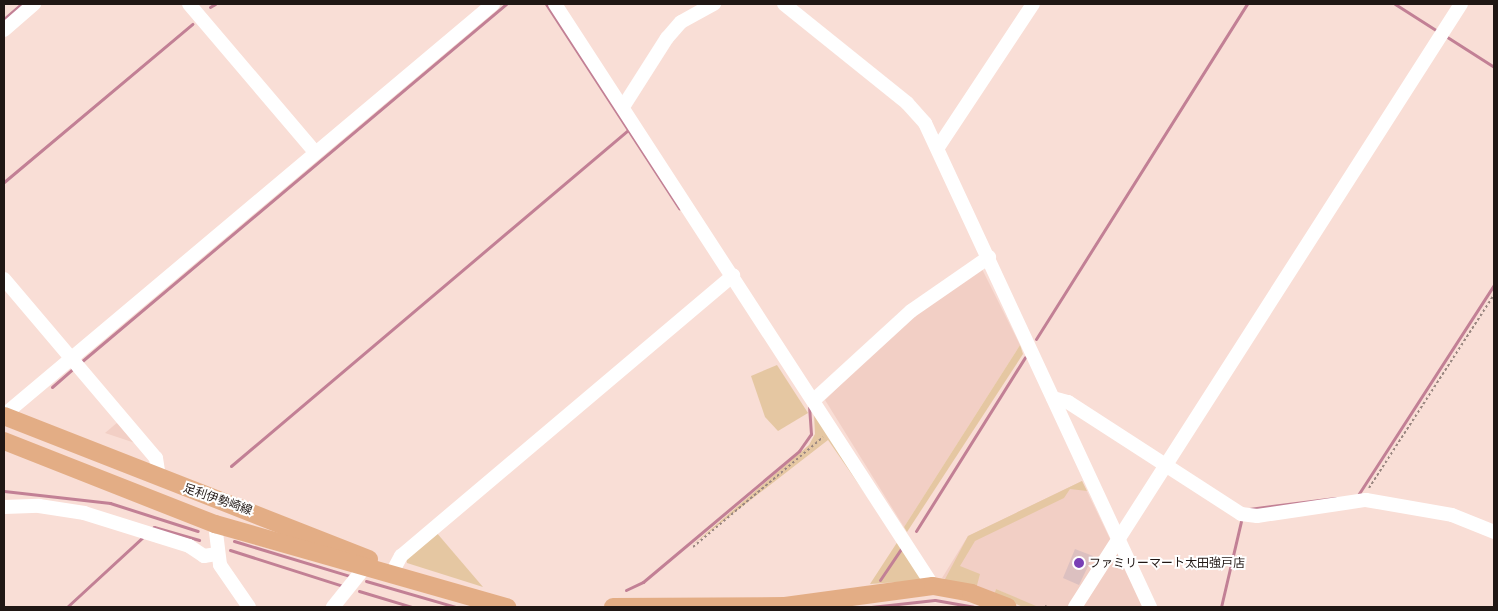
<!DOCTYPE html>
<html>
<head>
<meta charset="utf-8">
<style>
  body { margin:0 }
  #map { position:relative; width:1498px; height:611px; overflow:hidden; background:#f9ded6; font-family:Manrope,"Noto Sans JP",sans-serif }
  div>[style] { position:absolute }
  .built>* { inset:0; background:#f2cfc5 }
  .green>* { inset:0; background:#e5c7a2 }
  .stream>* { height:3px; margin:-1.5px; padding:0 1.5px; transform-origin:1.5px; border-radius:1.5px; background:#c28095 }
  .building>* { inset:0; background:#dcc0c0 }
  .path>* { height:2px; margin-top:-1px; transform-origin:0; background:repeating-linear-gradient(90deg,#998680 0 2.5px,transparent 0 5px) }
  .minor>* { height:14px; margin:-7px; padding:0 7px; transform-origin:7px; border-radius:7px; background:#fff }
  .major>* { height:18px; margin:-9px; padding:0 9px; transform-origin:9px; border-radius:9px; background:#e3ad85 }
  .dots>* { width:14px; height:14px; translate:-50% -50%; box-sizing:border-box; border:2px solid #fff; border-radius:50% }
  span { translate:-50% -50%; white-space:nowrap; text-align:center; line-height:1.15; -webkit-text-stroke:4px #fff; paint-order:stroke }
  .street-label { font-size:12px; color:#201714 }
  .poi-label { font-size:12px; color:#201714 }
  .left { translate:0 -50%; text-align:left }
  .frame { position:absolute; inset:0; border:5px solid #201714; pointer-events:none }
</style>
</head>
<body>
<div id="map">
  <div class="built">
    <div style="clip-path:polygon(982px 269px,1020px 345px,904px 527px,825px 400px,912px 315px)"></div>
    <div style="clip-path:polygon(118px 422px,135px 443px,105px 433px)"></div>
    <div style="clip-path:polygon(1082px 481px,1111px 541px,1071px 607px,1036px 607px,996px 589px,994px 595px,942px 578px,968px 536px)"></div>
    <div style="clip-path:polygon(1118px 550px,1144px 607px,1083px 607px)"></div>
  </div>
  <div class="green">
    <div style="clip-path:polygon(1020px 345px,1023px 354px,907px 532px,904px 527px)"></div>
    <div style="clip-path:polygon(777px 365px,808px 413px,778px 431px,765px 417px,751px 376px)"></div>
    <div style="clip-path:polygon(814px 414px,926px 580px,870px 584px,898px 541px,828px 440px,690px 547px,809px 445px,815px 434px)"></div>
    <div style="clip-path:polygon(1082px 481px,1087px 491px,1070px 489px,1064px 498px,975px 541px,960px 566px,980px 574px,976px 589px,944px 581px,968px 536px)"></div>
    <div style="clip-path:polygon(436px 532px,483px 587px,407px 563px,406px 557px)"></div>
    <div style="clip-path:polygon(996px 589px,1036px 606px,1036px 607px,1023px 607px,994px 595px)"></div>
  </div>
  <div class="stream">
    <div style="left:546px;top:4px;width:244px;rotate:56.9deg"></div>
    <div style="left:1395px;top:4px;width:52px;rotate:32.5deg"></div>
    <div style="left:210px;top:7px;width:6px;rotate:-31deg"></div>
    <div style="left:4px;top:19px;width:23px;rotate:-41deg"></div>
    <div style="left:1444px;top:35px;width:59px;rotate:32.6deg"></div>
    <div style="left:1494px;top:113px;width:25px;rotate:90deg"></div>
    <div style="left:4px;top:182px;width:246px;rotate:-40deg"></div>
    <div style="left:1036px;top:339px;width:396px;rotate:-57.8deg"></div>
    <div style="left:81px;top:362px;width:556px;rotate:-40.11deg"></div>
    <div style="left:52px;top:387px;width:29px;rotate:-41deg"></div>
    <div style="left:231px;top:466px;width:520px;rotate:-40.24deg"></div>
    <div style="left:4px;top:491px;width:107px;rotate:6.5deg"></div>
    <div style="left:110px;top:503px;width:92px;rotate:17.7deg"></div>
    <div style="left:1358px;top:495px;width:250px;rotate:-57.1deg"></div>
    <div style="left:1249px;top:509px;width:87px;rotate:-7.3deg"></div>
    <div style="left:150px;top:530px;width:5px;rotate:-37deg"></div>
    <div style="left:154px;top:527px;width:47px;rotate:16.1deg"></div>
    <div style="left:916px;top:531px;width:205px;rotate:-57.9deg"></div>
    <div style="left:234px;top:541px;width:124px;rotate:16.8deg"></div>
    <div style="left:230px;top:550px;width:119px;rotate:17.7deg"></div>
    <div style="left:880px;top:580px;width:40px;rotate:-56deg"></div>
    <div style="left:366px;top:581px;width:94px;rotate:16.1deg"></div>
    <div style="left:626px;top:590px;width:19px;rotate:-25deg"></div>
    <div style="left:643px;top:582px;width:204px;rotate:-40deg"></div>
    <div style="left:799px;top:451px;width:21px;rotate:-55deg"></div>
    <div style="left:811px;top:434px;width:27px;rotate:-94deg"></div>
    <div style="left:359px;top:591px;width:55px;rotate:16.8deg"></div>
    <div style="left:67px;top:607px;width:105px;rotate:-42.7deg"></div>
    <div style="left:871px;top:607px;width:64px;rotate:-6.2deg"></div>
    <div style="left:935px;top:600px;width:39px;rotate:10deg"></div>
    <div style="left:1221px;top:607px;width:88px;rotate:-76.9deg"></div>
  </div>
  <div class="building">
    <div style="clip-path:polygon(1075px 549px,1093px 556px,1079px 585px,1063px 578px)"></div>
  </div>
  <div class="path">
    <div style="left:1369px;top:488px;width:230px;rotate:-57.1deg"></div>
    <div style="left:693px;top:547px;width:170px;rotate:-40.2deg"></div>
    <div style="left:1045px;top:606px;width:2px;rotate:27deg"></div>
  </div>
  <div class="minor">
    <div style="left:189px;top:4px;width:194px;rotate:49.6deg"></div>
    <div style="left:555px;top:4px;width:694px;rotate:57deg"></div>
    <div style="left:784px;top:4px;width:158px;rotate:38.8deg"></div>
    <div style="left:907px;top:103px;width:27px;rotate:48deg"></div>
    <div style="left:925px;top:123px;width:534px;rotate:65.07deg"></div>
    <div style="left:4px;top:30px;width:40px;rotate:-41deg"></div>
    <div style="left:623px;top:107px;width:82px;rotate:-57.5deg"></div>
    <div style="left:667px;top:38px;width:21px;rotate:-49deg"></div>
    <div style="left:681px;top:22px;width:38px;rotate:-29deg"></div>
    <div style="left:939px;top:146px;width:170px;rotate:-56.5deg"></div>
    <div style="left:4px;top:279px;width:235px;rotate:49.7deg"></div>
    <div style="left:156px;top:458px;width:20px;rotate:81deg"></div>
    <div style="left:1053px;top:398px;width:16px;rotate:15deg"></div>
    <div style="left:1068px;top:402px;width:206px;rotate:32.9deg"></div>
    <div style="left:1241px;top:514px;width:16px;rotate:7deg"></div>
    <div style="left:1257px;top:516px;width:110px;rotate:-8.4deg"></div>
    <div style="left:1366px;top:500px;width:87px;rotate:9.9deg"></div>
    <div style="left:1452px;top:515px;width:45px;rotate:22deg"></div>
    <div style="left:815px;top:399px;width:130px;rotate:-42.5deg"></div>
    <div style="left:911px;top:311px;width:95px;rotate:-34.7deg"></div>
    <div style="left:4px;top:415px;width:639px;rotate:-40.05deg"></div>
    <div style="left:4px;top:507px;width:35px;rotate:-2deg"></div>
    <div style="left:39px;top:506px;width:46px;rotate:8.8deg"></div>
    <div style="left:84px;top:513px;width:110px;rotate:17.4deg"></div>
    <div style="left:189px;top:546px;width:18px;rotate:34deg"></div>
    <div style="left:204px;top:556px;width:12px;rotate:-9deg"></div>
    <div style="left:215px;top:524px;width:41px;rotate:83deg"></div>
    <div style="left:220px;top:565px;width:51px;rotate:55.4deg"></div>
    <div style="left:394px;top:569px;width:15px;rotate:-62deg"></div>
    <div style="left:401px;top:556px;width:435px;rotate:-40.2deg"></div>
    <div style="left:333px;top:607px;width:51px;rotate:-51.3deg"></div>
    <div style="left:1075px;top:607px;width:716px;rotate:-57.38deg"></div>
  </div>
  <div class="major">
    <div style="left:4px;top:416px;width:392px;rotate:21.4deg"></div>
    <div style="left:4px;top:441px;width:227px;rotate:21.5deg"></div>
    <div style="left:215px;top:524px;width:304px;rotate:15.9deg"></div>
    <div style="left:613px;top:607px;width:172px;rotate:-0.3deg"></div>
    <div style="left:785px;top:606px;width:149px;rotate:-7.7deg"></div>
    <div style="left:933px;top:586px;width:39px;rotate:10deg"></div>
    <div style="left:971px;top:593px;width:39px;rotate:21deg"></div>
  </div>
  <div class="dots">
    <div style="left:1079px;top:563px;background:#793fb5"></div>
  </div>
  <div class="street-label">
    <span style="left:218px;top:499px;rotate:19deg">足利伊勢崎線</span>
  </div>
  <div class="poi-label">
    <span class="left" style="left:1089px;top:563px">ファミリーマート太田強戸店</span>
  </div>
  <div class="frame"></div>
</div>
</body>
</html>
